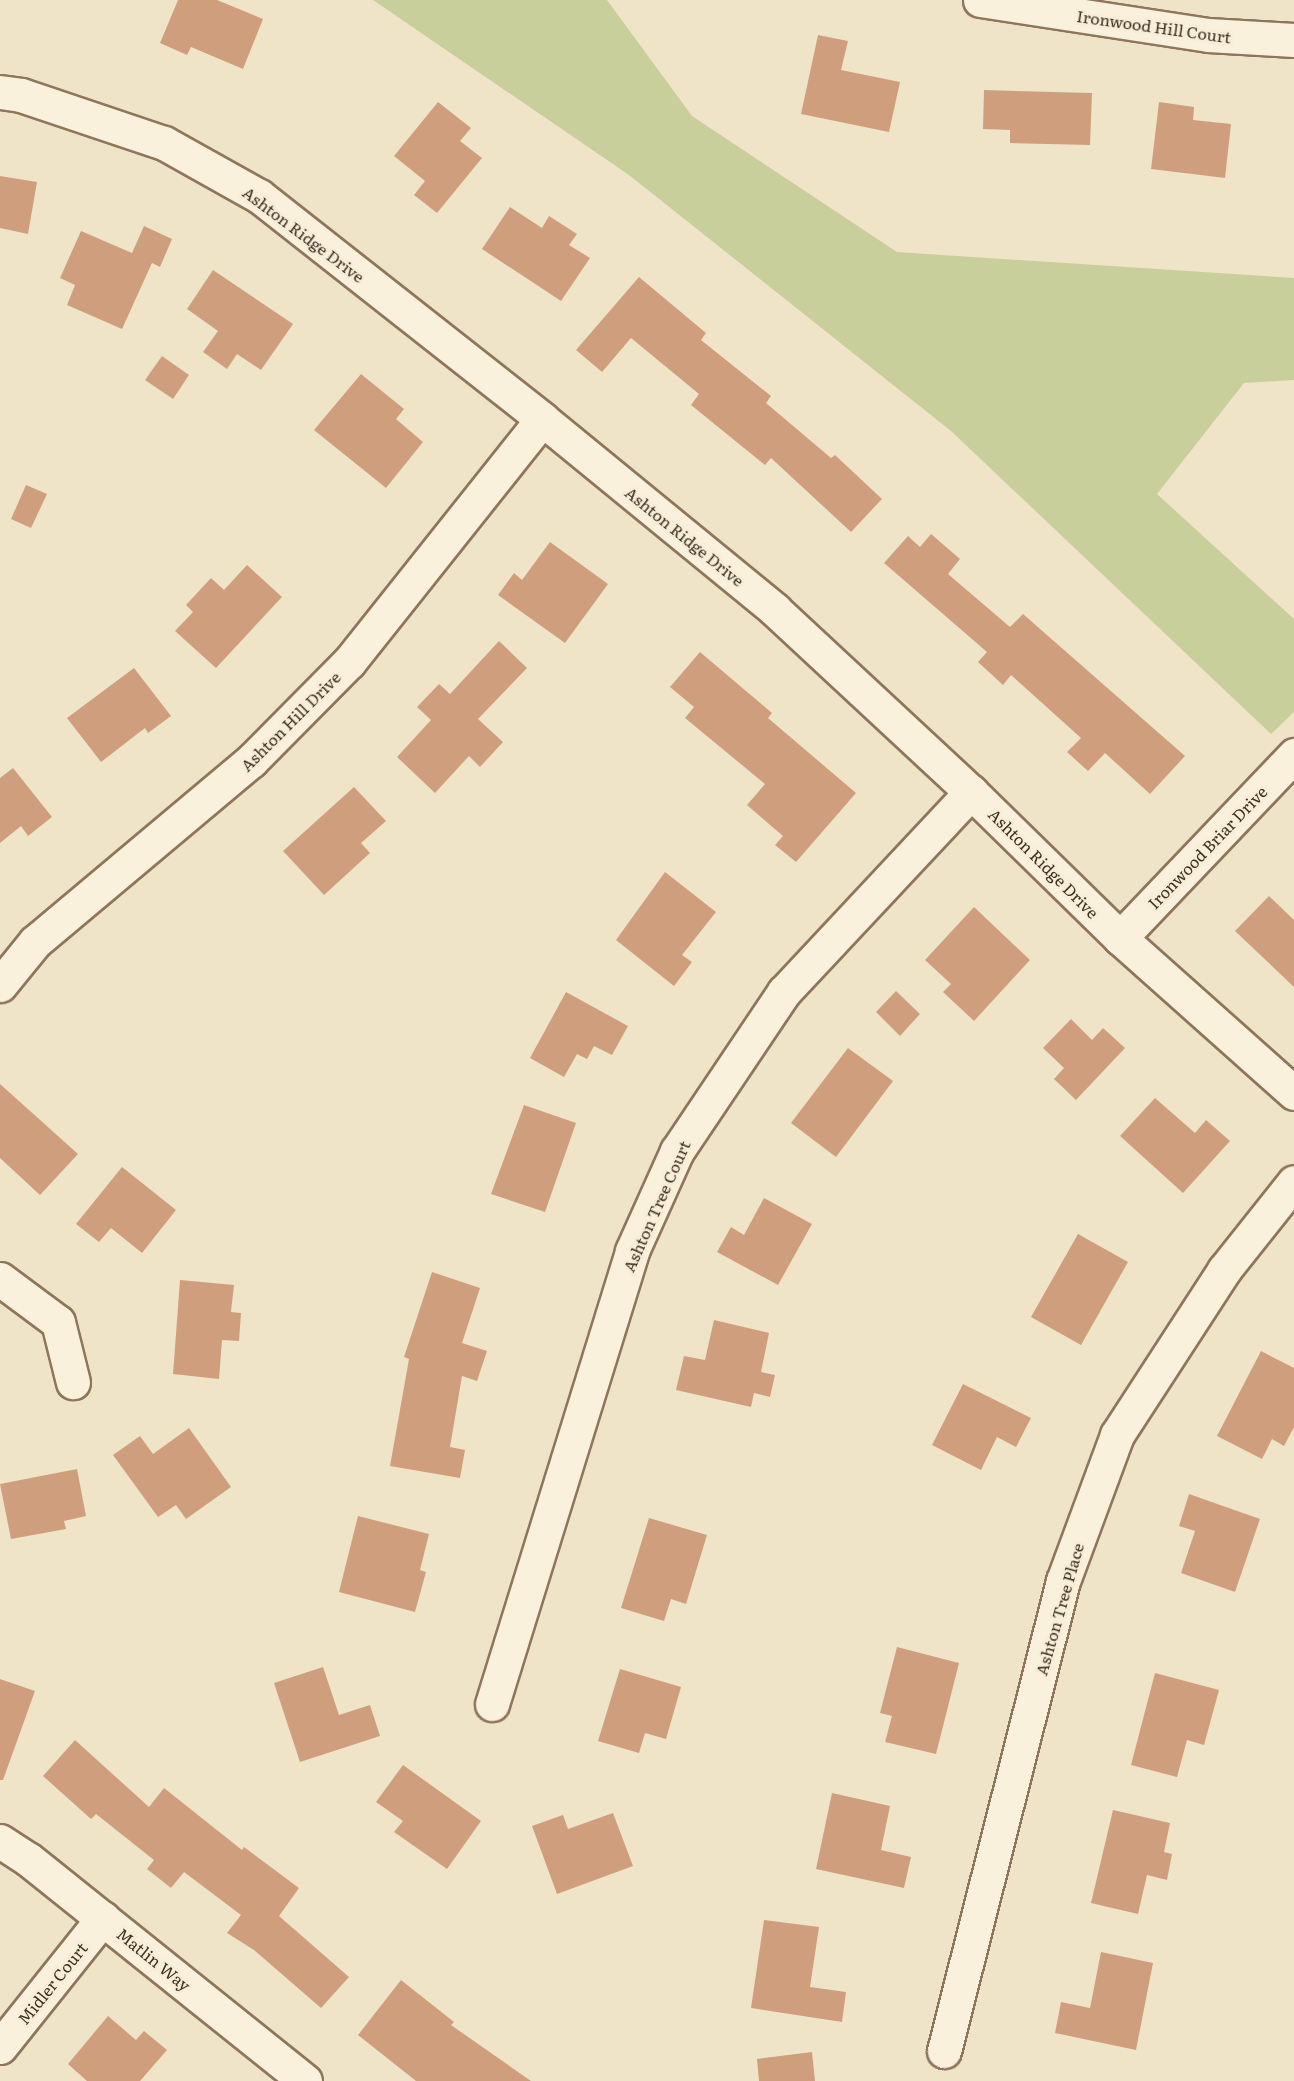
<!DOCTYPE html>
<html>
<head>
<meta charset="utf-8">
<style>
  body { margin:0 }
  #map { position:relative; width:1294px; height:2081px; overflow:hidden; background:#f0e4c8; font-family:Literata,serif }
  div>[style] { position:absolute }
  .green>* { inset:0; background:#c9cf9b }
  .building>* { inset:0; background:#cf9f7d }
  .roads { filter:drop-shadow(2px 0 #8d765c) drop-shadow(-2px 0 #8d765c) drop-shadow(0 2px #8d765c) drop-shadow(0 -2px #8d765c) }
  .minor>* { height:33px; margin:-16.5px; padding:0 16.5px; transform-origin:16.5px; border-radius:16.5px; background:#faf1dc }
  span { translate:-50% -50%; white-space:nowrap; text-align:center; line-height:1.15; -webkit-text-stroke:6px #f7eed8; paint-order:stroke }
  .street-label { font-size:16px; color:#3d2e20 }
</style>
</head>
<body>
<div id="map">
  <div class="green">
    <div style="clip-path:polygon(373px 0,607px 0,692px 116px,897px 252px,1294px 278px,1294px 380px,1244px 383px,1157px 494px,1294px 619px,1294px 712px,1271px 734px,951px 431px,629px 175px)"></div>
  </div>
  <div class="building">
    <div style="clip-path:polygon(178px 0,217px 0,263px 19px,243px 69px,191px 47px,187px 55px,160px 43px)"></div>
    <div style="clip-path:polygon(818px 35px,848px 41px,841px 70px,900px 82px,889px 132px,801px 114px)"></div>
    <div style="clip-path:polygon(984px 90px,1092px 93px,1090px 145px,1010px 143px,1010px 130px,983px 129px)"></div>
    <div style="clip-path:polygon(438px 102px,471px 128px,460px 141px,482px 158px,437px 213px,414px 195px,425px 181px,394px 156px)"></div>
    <div style="clip-path:polygon(1159px 102px,1194px 107px,1193px 120px,1231px 124px,1225px 178px,1151px 169px)"></div>
    <div style="clip-path:polygon(0 176px,37px 182px,28px 234px,0 228px)"></div>
    <div style="clip-path:polygon(510px 207px,542px 228px,549px 216px,577px 234px,569px 245px,590px 258px,561px 301px,482px 249px)"></div>
    <div style="clip-path:polygon(144px 226px,172px 239px,160px 267px,152px 263px,122px 329px,67px 305px,75px 285px,60px 278px,81px 231px,132px 253px)"></div>
    <div style="clip-path:polygon(213px 270px,293px 324px,261px 370px,237px 354px,227px 369px,203px 352px,218px 331px,187px 309px)"></div>
    <div style="clip-path:polygon(639px 277px,706px 333px,701px 340px,771px 396px,766px 403px,831px 458px,835px 455px,882px 499px,851px 532px,771px 458px,765px 465px,691px 405px,699px 394px,631px 338px,602px 372px,576px 350px)"></div>
    <div style="clip-path:polygon(162px 356px,189px 375px,173px 399px,145px 380px)"></div>
    <div style="clip-path:polygon(361px 374px,404px 409px,396px 419px,423px 442px,386px 488px,314px 430px)"></div>
    <div style="clip-path:polygon(26px 485px,47px 494px,31px 528px,11px 519px)"></div>
    <div style="clip-path:polygon(931px 534px,960px 559px,948px 574px,1010px 627px,1023px 614px,1185px 756px,1150px 794px,1105px 753px,1088px 771px,1067px 752px,1081px 738px,1011px 675px,1003px 685px,978px 662px,987px 652px,884px 563px,908px 536px,920px 547px)"></div>
    <div style="clip-path:polygon(550px 542px,608px 584px,565px 643px,498px 595px,514px 573px,522px 580px)"></div>
    <div style="clip-path:polygon(247px 565px,282px 597px,216px 668px,175px 631px,193px 612px,186px 605px,211px 578px,224px 590px)"></div>
    <div style="clip-path:polygon(499px 641px,527px 668px,478px 719px,503px 742px,480px 767px,469px 756px,435px 793px,397px 757px,431px 720px,417px 707px,439px 684px,450px 694px)"></div>
    <div style="clip-path:polygon(700px 652px,772px 713px,768px 718px,856px 793px,796px 862px,775px 845px,783px 836px,747px 805px,765px 784px,685px 718px,694px 707px,670px 687px)"></div>
    <div style="clip-path:polygon(134px 668px,171px 716px,148px 733px,145px 728px,101px 762px,67px 718px)"></div>
    <div style="clip-path:polygon(13px 768px,52px 817px,28px 836px,21px 826px,0 843px,0 778px)"></div>
    <div style="clip-path:polygon(354px 787px,386px 821px,361px 843px,370px 853px,324px 895px,283px 851px)"></div>
    <div style="clip-path:polygon(665px 872px,716px 912px,682px 955px,692px 962px,674px 986px,616px 940px)"></div>
    <div style="clip-path:polygon(1269px 896px,1294px 920px,1294px 987px,1235px 931px)"></div>
    <div style="clip-path:polygon(974px 907px,1030px 960px,974px 1021px,943px 992px,951px 984px,925px 960px)"></div>
    <div style="clip-path:polygon(896px 991px,920px 1014px,900px 1036px,876px 1012px)"></div>
    <div style="clip-path:polygon(566px 992px,628px 1026px,612px 1055px,594px 1046px,587px 1059px,577px 1054px,564px 1077px,530px 1058px)"></div>
    <div style="clip-path:polygon(1071px 1019px,1092px 1040px,1103px 1028px,1125px 1048px,1076px 1100px,1054px 1079px,1064px 1068px,1043px 1048px)"></div>
    <div style="clip-path:polygon(848px 1048px,893px 1081px,836px 1157px,791px 1123px)"></div>
    <div style="clip-path:polygon(0 1084px,78px 1154px,40px 1195px,0 1158px)"></div>
    <div style="clip-path:polygon(1155px 1098px,1195px 1133px,1206px 1120px,1230px 1141px,1183px 1193px,1120px 1136px)"></div>
    <div style="clip-path:polygon(524px 1105px,576px 1123px,545px 1212px,491px 1194px)"></div>
    <div style="clip-path:polygon(122px 1167px,176px 1210px,142px 1253px,111px 1228px,99px 1242px,76px 1224px)"></div>
    <div style="clip-path:polygon(764px 1198px,812px 1224px,778px 1285px,717px 1252px,731px 1227px,744px 1235px)"></div>
    <div style="clip-path:polygon(1078px 1234px,1128px 1262px,1081px 1345px,1031px 1317px)"></div>
    <div style="clip-path:polygon(432px 1272px,480px 1288px,462px 1343px,487px 1351px,477px 1381px,462px 1376px,450px 1447px,465px 1450px,460px 1478px,390px 1466px,409px 1359px,404px 1357px)"></div>
    <div style="clip-path:polygon(180px 1280px,234px 1285px,231px 1312px,241px 1313px,239px 1341px,222px 1340px,219px 1379px,173px 1374px)"></div>
    <div style="clip-path:polygon(714px 1320px,769px 1333px,761px 1372px,775px 1375px,770px 1397px,754px 1393px,751px 1407px,676px 1390px,684px 1356px,705px 1360px)"></div>
    <div style="clip-path:polygon(1261px 1351px,1294px 1368px,1294px 1427px,1284px 1446px,1272px 1439px,1262px 1459px,1217px 1436px)"></div>
    <div style="clip-path:polygon(963px 1384px,1031px 1418px,1016px 1447px,997px 1437px,981px 1470px,932px 1445px)"></div>
    <div style="clip-path:polygon(189px 1428px,231px 1487px,186px 1519px,176px 1505px,158px 1517px,113px 1455px,140px 1436px,153px 1454px)"></div>
    <div style="clip-path:polygon(77px 1469px,86px 1516px,64px 1521px,66px 1529px,11px 1539px,0 1484px)"></div>
    <div style="clip-path:polygon(1189px 1494px,1260px 1519px,1235px 1592px,1181px 1573px,1195px 1531px,1179px 1526px)"></div>
    <div style="clip-path:polygon(358px 1516px,429px 1534px,420px 1570px,426px 1572px,415px 1612px,339px 1592px)"></div>
    <div style="clip-path:polygon(649px 1518px,707px 1535px,686px 1604px,671px 1599px,664px 1621px,621px 1608px)"></div>
    <div style="clip-path:polygon(897px 1647px,959px 1663px,936px 1754px,885px 1742px,892px 1716px,880px 1713px)"></div>
    <div style="clip-path:polygon(323px 1667px,339px 1715px,370px 1705px,380px 1736px,300px 1762px,274px 1683px)"></div>
    <div style="clip-path:polygon(620px 1669px,681px 1687px,666px 1739px,645px 1733px,639px 1753px,598px 1741px)"></div>
    <div style="clip-path:polygon(1155px 1673px,1219px 1690px,1204px 1745px,1187px 1740px,1177px 1777px,1131px 1765px)"></div>
    <div style="clip-path:polygon(0 1679px,35px 1691px,3px 1780px,0 1780px)"></div>
    <div style="clip-path:polygon(75px 1740px,149px 1807px,164px 1788px,242px 1850px,244px 1847px,299px 1888px,279px 1916px,349px 1977px,321px 2008px,254px 1950px,227px 1933px,241px 1915px,184px 1872px,171px 1888px,147px 1869px,154px 1860px,96px 1814px,91px 1819px,43px 1776px)"></div>
    <div style="clip-path:polygon(403px 1765px,481px 1821px,447px 1869px,394px 1832px,403px 1821px,376px 1802px)"></div>
    <div style="clip-path:polygon(832px 1793px,890px 1806px,881px 1850px,911px 1857px,904px 1888px,816px 1869px)"></div>
    <div style="clip-path:polygon(1113px 1810px,1170px 1823px,1164px 1852px,1172px 1854px,1167px 1880px,1147px 1875px,1138px 1914px,1091px 1903px)"></div>
    <div style="clip-path:polygon(613px 1813px,633px 1866px,557px 1894px,532px 1826px,563px 1815px,568px 1829px)"></div>
    <div style="clip-path:polygon(764px 1920px,819px 1927px,810px 1987px,846px 1992px,842px 2022px,751px 2008px)"></div>
    <div style="clip-path:polygon(1101px 1952px,1153px 1963px,1136px 2050px,1055px 2033px,1061px 2002px,1090px 2008px)"></div>
    <div style="clip-path:polygon(401px 1980px,454px 2022px,451px 2025px,531px 2081px,416px 2081px,358px 2035px)"></div>
    <div style="clip-path:polygon(108px 2016px,136px 2040px,144px 2031px,167px 2050px,140px 2081px,87px 2081px,68px 2064px)"></div>
    <div style="clip-path:polygon(812px 2052px,815px 2081px,759px 2081px,757px 2059px)"></div>
  </div>
  <div class="roads">
    <div class="minor">
      <div style="left:980px;top:0;width:231px;rotate:8.7deg"></div>
      <div style="left:1208px;top:35px;width:86px;rotate:3.3deg"></div>
      <div style="left:0;top:92px;width:21px;rotate:8deg"></div>
      <div style="left:21px;top:95px;width:151px;rotate:18.6deg"></div>
      <div style="left:164px;top:143px;width:109px;rotate:29.2deg"></div>
      <div style="left:259px;top:196px;width:360px;rotate:38.2deg"></div>
      <div style="left:542px;top:419px;width:301px;rotate:39.3deg"></div>
      <div style="left:775px;top:610px;width:267px;rotate:42.9deg"></div>
      <div style="left:971px;top:792px;width:209px;rotate:44.4deg"></div>
      <div style="left:1120px;top:938px;width:233px;rotate:41.7deg"></div>
      <div style="left:1120px;top:938px;width:253px;rotate:-46.4deg"></div>
      <div style="left:0;top:985px;width:55px;rotate:-50.9deg"></div>
      <div style="left:35px;top:942px;width:282px;rotate:-40deg"></div>
      <div style="left:251px;top:761px;width:139px;rotate:-45.3deg"></div>
      <div style="left:349px;top:662px;width:310px;rotate:-51.5deg"></div>
      <div style="left:0;top:1279px;width:72px;rotate:36.6deg"></div>
      <div style="left:58px;top:1322px;width:62px;rotate:76deg"></div>
      <div style="left:492px;top:1704px;width:474px;rotate:-72.8deg"></div>
      <div style="left:632px;top:1251px;width:110px;rotate:-65.8deg"></div>
      <div style="left:677px;top:1151px;width:192px;rotate:-56.1deg"></div>
      <div style="left:784px;top:992px;width:274px;rotate:-46.9deg"></div>
      <div style="left:0;top:1841px;width:33px;rotate:33deg"></div>
      <div style="left:28px;top:1859px;width:355px;rotate:38.7deg"></div>
      <div style="left:0;top:2047px;width:165px;rotate:-51.4deg"></div>
      <div style="left:944px;top:2051px;width:485px;rotate:-75.8deg"></div>
      <div style="left:1063px;top:1581px;width:156px;rotate:-69.7deg"></div>
      <div style="left:1117px;top:1435px;width:197px;rotate:-57deg"></div>
      <div style="left:1224px;top:1270px;width:112px;rotate:-51.5deg"></div>
    </div>
  </div>
  <div class="street-label">
    <span style="left:1154px;top:26px;rotate:8deg">Ironwood Hill Court</span>
    <span style="left:304px;top:234px;rotate:37deg">Ashton Ridge Drive</span>
    <span style="left:685px;top:536px;rotate:39deg">Ashton Ridge Drive</span>
    <span style="left:290px;top:721px;rotate:-45deg">Ashton Hill Drive</span>
    <span style="left:1207px;top:847px;rotate:-46deg">Ironwood Briar Drive</span>
    <span style="left:1044px;top:863px;rotate:45deg">Ashton Ridge Drive</span>
    <span style="left:656px;top:1206px;rotate:-66deg">Ashton Tree Court</span>
    <span style="left:1059px;top:1609px;rotate:-74deg">Ashton Tree Place</span>
    <span style="left:154px;top:1959px;rotate:39deg">Matlin Way</span>
    <span style="left:52px;top:1983px;rotate:-51deg">Midler Court</span>
  </div>
</div>
</body>
</html>
